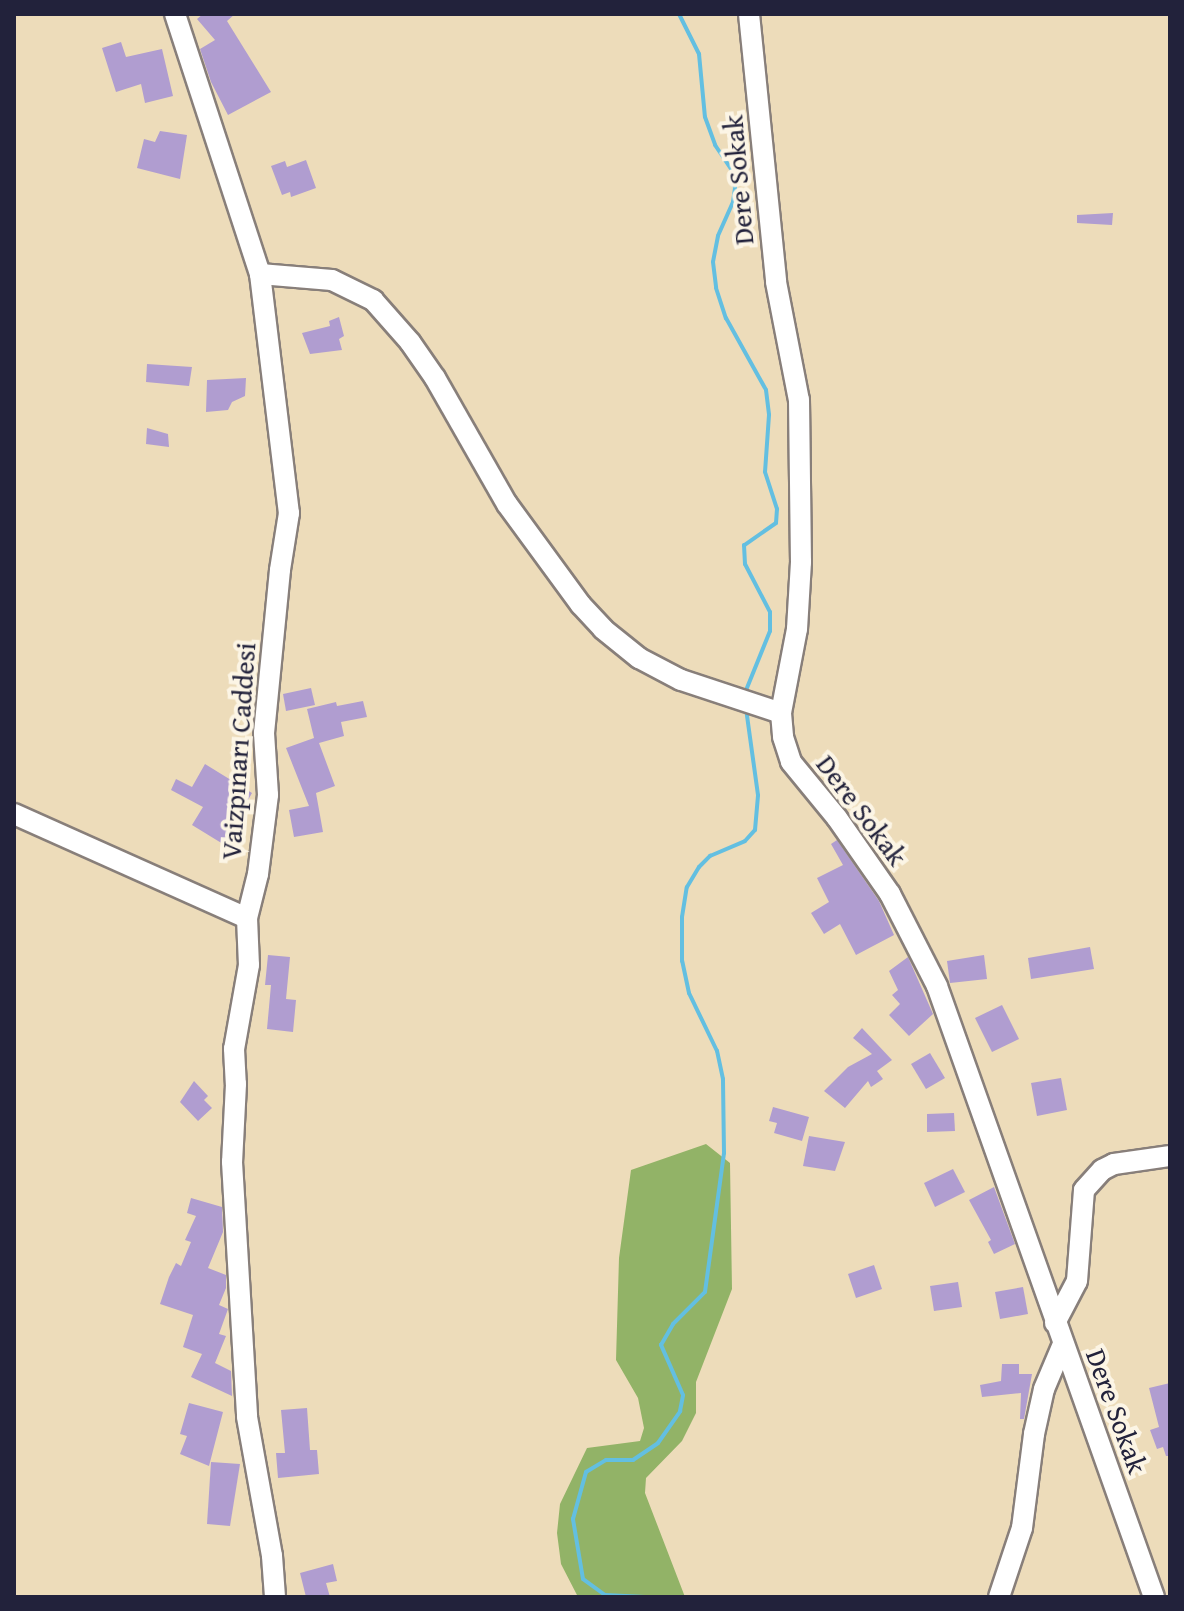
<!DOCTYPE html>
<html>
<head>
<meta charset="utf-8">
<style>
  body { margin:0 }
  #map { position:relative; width:1184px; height:1611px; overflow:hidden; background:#eddcba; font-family:"Gentium Book Plus",serif }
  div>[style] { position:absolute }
  .forest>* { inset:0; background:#92b367 }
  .stream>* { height:4px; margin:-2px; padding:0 2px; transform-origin:2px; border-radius:2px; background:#63bfe1 }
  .building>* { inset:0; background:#b09dd0 }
  .roads { filter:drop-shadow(2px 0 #887f7a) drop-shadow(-2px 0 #887f7a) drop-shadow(0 2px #887f7a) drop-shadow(0 -2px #887f7a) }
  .minor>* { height:20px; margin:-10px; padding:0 10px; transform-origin:10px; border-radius:10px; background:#fff }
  span { translate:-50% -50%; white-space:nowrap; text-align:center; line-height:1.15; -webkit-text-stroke:8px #fcf5e5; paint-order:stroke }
  .street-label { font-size:28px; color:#22223b }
  .frame { position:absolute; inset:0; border:16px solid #22223b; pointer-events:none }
</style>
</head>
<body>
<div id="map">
  <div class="forest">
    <div style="clip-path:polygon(706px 1144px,730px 1163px,732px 1289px,696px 1382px,696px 1413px,682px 1441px,646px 1478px,645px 1493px,685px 1597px,578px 1597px,561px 1564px,557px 1533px,560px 1504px,587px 1448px,640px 1441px,644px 1428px,638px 1398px,616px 1360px,619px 1258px,631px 1170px)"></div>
  </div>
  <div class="stream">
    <div style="left:679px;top:14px;width:45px;rotate:63.4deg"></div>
    <div style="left:699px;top:54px;width:63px;rotate:84.6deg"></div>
    <div style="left:705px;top:117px;width:30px;rotate:70deg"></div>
    <div style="left:715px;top:145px;width:29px;rotate:56deg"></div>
    <div style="left:731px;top:169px;width:19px;rotate:78deg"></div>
    <div style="left:735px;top:188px;width:14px;rotate:98deg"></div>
    <div style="left:733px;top:202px;width:37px;rotate:114deg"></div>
    <div style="left:718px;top:236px;width:26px;rotate:101deg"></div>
    <div style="left:713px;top:262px;width:26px;rotate:83deg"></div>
    <div style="left:716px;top:288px;width:32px;rotate:72deg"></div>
    <div style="left:726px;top:318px;width:82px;rotate:60.9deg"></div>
    <div style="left:766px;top:390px;width:25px;rotate:83deg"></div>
    <div style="left:769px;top:415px;width:57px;rotate:94deg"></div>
    <div style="left:765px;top:472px;width:39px;rotate:72deg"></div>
    <div style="left:777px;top:509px;width:14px;rotate:94deg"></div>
    <div style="left:776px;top:523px;width:39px;rotate:145deg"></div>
    <div style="left:744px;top:545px;width:19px;rotate:87deg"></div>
    <div style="left:745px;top:564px;width:54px;rotate:62.5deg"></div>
    <div style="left:770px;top:612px;width:19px;rotate:90deg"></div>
    <div style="left:770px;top:631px;width:67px;rotate:112deg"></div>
    <div style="left:645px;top:1597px;width:40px;rotate:-177.1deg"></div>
    <div style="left:605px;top:1595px;width:27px;rotate:-144deg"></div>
    <div style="left:583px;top:1579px;width:61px;rotate:-99.5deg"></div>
    <div style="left:573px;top:1519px;width:49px;rotate:-74.5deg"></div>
    <div style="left:586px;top:1472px;width:23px;rotate:-31deg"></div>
    <div style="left:606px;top:1460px;width:27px"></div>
    <div style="left:633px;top:1460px;width:30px;rotate:-34deg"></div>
    <div style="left:658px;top:1443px;width:39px;rotate:-55deg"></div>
    <div style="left:680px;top:1411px;width:16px;rotate:-79deg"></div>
    <div style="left:683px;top:1395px;width:55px;rotate:-113.7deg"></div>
    <div style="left:661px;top:1345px;width:24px;rotate:-60deg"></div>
    <div style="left:673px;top:1324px;width:45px;rotate:-45deg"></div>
    <div style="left:705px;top:1292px;width:140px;rotate:-82.2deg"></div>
    <div style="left:724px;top:1153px;width:74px;rotate:-90.8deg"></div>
    <div style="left:723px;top:1079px;width:29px;rotate:-102deg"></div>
    <div style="left:717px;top:1051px;width:64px;rotate:-115.8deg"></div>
    <div style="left:689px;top:993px;width:33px;rotate:-102deg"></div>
    <div style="left:682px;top:961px;width:44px;rotate:-90deg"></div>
    <div style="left:682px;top:917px;width:30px;rotate:-81deg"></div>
    <div style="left:687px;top:887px;width:23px;rotate:-59deg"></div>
    <div style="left:699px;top:867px;width:16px;rotate:-45deg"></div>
    <div style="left:710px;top:856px;width:38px;rotate:-23deg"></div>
    <div style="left:745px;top:841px;width:15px;rotate:-48deg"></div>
    <div style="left:755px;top:830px;width:35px;rotate:-85deg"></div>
    <div style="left:758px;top:795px;width:87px;rotate:-97.9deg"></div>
  </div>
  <div class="building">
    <div style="clip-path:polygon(203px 14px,235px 14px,227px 21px,271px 92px,228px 115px,211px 82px,200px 49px,215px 40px,197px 19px)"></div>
    <div style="clip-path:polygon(121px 42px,126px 57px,162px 49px,173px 96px,145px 103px,141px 84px,116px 92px,102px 48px)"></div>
    <div style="clip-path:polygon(160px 131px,187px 135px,180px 179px,137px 168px,144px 139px,155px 142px)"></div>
    <div style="clip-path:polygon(306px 160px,316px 188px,291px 197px,290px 192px,282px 195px,271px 166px,285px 161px,287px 167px)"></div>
    <div style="clip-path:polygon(1113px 213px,1112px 225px,1077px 223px,1077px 215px)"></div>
    <div style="clip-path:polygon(339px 317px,344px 336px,339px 339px,342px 350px,310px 354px,302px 333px,330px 326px,329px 321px)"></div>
    <div style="clip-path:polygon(147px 364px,192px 367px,189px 386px,146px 382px)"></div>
    <div style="clip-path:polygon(246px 378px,245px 396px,232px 402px,228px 410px,206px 412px,207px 380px)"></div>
    <div style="clip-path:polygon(147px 428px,168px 434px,169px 447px,146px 444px)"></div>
    <div style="clip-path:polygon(311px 688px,315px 705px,286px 711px,283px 694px)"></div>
    <div style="clip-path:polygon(363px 701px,367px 717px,341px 722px,344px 736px,319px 743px,335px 786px,316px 793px,323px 832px,294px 837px,289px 810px,309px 806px,286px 748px,314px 738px,307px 709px,336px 702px,337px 706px)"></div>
    <div style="clip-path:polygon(205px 764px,252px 793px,223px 844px,192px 825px,203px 807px,171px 790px,176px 779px,192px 787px)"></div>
    <div style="clip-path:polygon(837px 840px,879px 901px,894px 935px,856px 955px,840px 924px,824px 934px,811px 913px,829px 902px,817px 878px,843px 865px,831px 844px)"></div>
    <div style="clip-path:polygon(1090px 947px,1094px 969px,1031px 979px,1028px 958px)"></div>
    <div style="clip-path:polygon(268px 955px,290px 957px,286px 999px,296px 1000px,293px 1032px,267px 1029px,271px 985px,265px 985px)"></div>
    <div style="clip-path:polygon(984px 955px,987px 979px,950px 983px,947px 961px)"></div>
    <div style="clip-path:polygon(908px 957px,933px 1014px,909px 1036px,889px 1015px,900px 1004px,892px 995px,898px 990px,889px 971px)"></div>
    <div style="clip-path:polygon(1002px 1005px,1019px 1039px,992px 1052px,975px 1018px)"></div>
    <div style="clip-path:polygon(862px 1028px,892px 1060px,877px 1071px,883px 1079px,871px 1087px,868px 1081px,845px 1108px,824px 1091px,848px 1067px,872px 1054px,853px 1038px)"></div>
    <div style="clip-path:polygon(930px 1053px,945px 1078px,926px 1089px,911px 1064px)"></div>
    <div style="clip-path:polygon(1061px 1078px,1067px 1110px,1037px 1116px,1031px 1083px)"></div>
    <div style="clip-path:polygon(194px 1081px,208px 1096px,204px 1100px,212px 1108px,198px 1121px,180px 1102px)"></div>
    <div style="clip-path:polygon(773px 1107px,809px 1117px,802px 1141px,774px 1133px,777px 1123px,769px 1121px)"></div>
    <div style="clip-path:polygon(954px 1113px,955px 1131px,927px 1132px,927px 1114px)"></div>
    <div style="clip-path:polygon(809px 1136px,845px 1142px,835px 1171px,803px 1166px)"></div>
    <div style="clip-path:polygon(953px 1169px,965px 1192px,935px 1207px,924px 1183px)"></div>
    <div style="clip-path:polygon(994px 1187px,1015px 1244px,994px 1254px,988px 1242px,991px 1240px,969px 1200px)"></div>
    <div style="clip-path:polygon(191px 1198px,222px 1207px,223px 1232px,208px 1268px,226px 1275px,226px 1288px,219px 1305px,228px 1309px,219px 1334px,226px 1336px,215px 1363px,231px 1371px,232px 1396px,191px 1377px,202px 1354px,183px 1347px,193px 1315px,160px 1304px,169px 1277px,176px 1263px,181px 1266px,191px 1242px,185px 1240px,196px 1216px,187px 1213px)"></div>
    <div style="clip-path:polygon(874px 1265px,882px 1289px,856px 1298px,848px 1274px)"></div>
    <div style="clip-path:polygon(958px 1282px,962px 1307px,934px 1311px,930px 1286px)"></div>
    <div style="clip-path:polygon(1023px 1287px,1028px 1314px,1000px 1319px,995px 1292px)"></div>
    <div style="clip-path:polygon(1002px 1364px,1019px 1364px,1019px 1374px,1032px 1374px,1024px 1419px,1020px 1419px,1021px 1393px,982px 1397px,980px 1385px,1001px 1381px)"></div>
    <div style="clip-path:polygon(1170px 1383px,1170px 1456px,1166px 1456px,1163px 1447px,1157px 1449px,1150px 1430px,1159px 1427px,1149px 1388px)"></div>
    <div style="clip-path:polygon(189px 1403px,223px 1412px,209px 1466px,180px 1454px,187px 1436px,180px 1434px)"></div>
    <div style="clip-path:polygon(307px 1408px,310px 1450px,317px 1450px,319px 1474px,278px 1478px,276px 1453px,285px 1453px,281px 1410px)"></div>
    <div style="clip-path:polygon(211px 1462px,240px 1464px,230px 1526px,207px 1524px)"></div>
    <div style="clip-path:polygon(333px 1564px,337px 1581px,326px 1583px,330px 1597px,306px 1597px,300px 1573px)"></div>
  </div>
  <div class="roads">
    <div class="minor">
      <div style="left:175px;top:14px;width:274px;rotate:71.9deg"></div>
      <div style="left:260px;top:274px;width:241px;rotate:83.1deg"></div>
      <div style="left:289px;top:513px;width:58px;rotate:99deg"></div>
      <div style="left:280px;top:570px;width:164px;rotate:95.6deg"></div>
      <div style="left:264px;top:733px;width:62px;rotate:86.3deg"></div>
      <div style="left:268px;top:795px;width:80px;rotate:97.2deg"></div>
      <div style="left:258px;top:874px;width:45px;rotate:104deg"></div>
      <div style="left:247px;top:918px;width:47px;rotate:87.6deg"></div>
      <div style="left:249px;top:965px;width:85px;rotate:100.1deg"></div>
      <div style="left:234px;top:1049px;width:35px;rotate:87deg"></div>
      <div style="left:236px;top:1084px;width:78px;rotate:92.9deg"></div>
      <div style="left:232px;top:1162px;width:255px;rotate:86.6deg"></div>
      <div style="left:247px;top:1417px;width:141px;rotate:79.8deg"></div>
      <div style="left:272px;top:1556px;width:41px;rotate:85.8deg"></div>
      <div style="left:749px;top:14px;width:269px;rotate:84.2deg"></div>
      <div style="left:776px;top:282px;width:120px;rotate:79deg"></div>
      <div style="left:799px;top:400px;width:162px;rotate:89.3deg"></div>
      <div style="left:801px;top:562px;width:67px;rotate:93.4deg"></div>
      <div style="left:797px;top:629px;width:86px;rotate:100.8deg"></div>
      <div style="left:781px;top:713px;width:24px;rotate:85deg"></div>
      <div style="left:783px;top:737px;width:26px;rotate:72deg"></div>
      <div style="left:791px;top:762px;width:72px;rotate:50.6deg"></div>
      <div style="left:837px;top:818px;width:93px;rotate:55.1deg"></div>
      <div style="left:890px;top:894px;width:103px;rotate:62.9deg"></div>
      <div style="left:937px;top:986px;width:648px;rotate:70.45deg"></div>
      <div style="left:260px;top:274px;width:72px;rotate:4.8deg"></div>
      <div style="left:332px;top:280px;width:46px;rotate:26deg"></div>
      <div style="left:373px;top:300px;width:56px;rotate:48.6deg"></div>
      <div style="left:410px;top:342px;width:44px;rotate:55.2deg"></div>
      <div style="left:435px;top:378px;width:145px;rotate:60.3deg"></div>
      <div style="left:507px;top:504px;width:125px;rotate:53.8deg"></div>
      <div style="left:581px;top:605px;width:33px;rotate:47deg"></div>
      <div style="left:603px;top:629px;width:46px;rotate:38.9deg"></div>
      <div style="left:639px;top:658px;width:47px;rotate:27.6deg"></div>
      <div style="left:681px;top:680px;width:105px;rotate:18.3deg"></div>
      <div style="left:14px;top:814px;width:255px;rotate:24.1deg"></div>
      <div style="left:1055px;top:1323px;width:47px;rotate:-62.4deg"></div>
      <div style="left:1077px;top:1281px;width:91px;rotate:-85.6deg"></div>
      <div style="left:1084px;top:1190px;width:27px;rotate:-48deg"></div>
      <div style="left:1102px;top:1170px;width:13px;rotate:-27deg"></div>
      <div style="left:1114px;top:1164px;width:57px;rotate:-8.1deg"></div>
      <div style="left:999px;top:1597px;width:73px;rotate:-71.6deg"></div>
      <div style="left:1022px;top:1528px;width:95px;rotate:-82.7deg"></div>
      <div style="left:1034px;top:1434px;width:46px;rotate:-77.5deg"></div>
      <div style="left:1044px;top:1389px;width:49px;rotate:-67.1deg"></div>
    </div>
  </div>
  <div class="street-label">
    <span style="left:738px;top:180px;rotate:-95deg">Dere Sokak</span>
    <span style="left:238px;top:751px;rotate:-86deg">Vaizpınarı Caddesi</span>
    <span style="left:862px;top:810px;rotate:53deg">Dere Sokak</span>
    <span style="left:1117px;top:1411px;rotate:70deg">Dere Sokak</span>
  </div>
  <div class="frame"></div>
</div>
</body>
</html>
